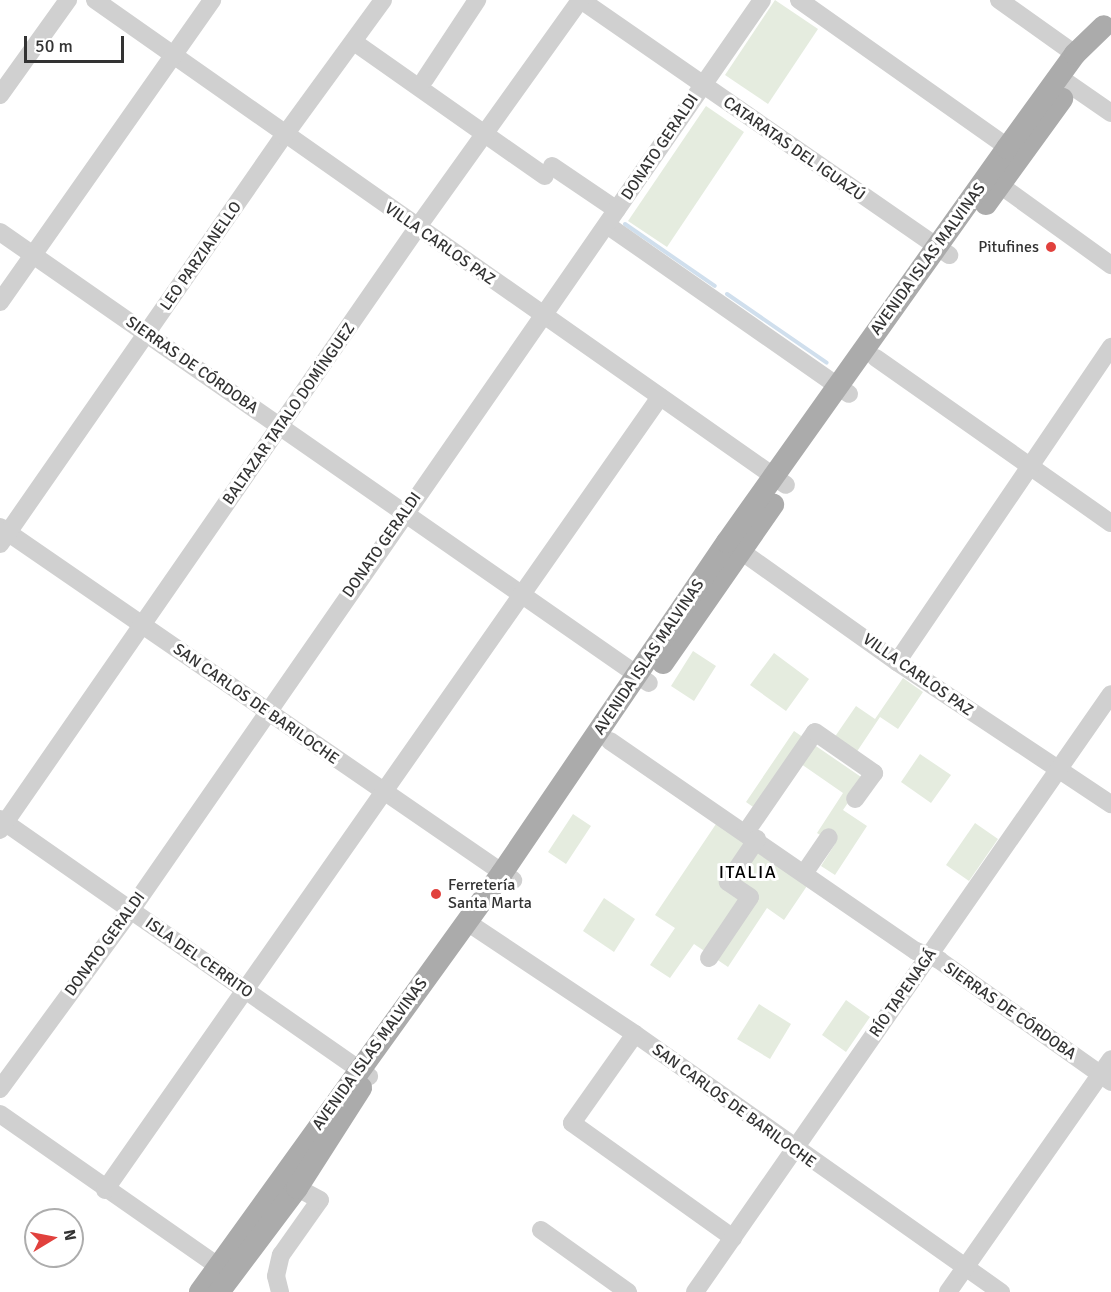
<!DOCTYPE html>
<html>
<head>
<meta charset="utf-8">
<style>
  body { margin:0 }
  #map { position:relative; width:1111px; height:1292px; overflow:hidden; background:#fff; font-family:Signika,sans-serif }
  div>[style] { position:absolute }
  .green>* { inset:0; background:#e5ecdf }
  .stream>* { height:4px; margin:-2px; padding:0 2px; transform-origin:2px; border-radius:2px; background:#d0dfed }
  .minor>* { height:18px; margin:-9px; padding:0 9px; transform-origin:9px; border-radius:9px; background:#d0d0d0 }
  .major>* { height:22px; margin:-11px; padding:0 11px; transform-origin:11px; border-radius:11px; background:#ababab }
  .dots>* { width:16px; height:16px; translate:-50% -50%; box-sizing:border-box; border:3px solid #fff; border-radius:50% }
  span { translate:-50% -50%; white-space:nowrap; text-align:center; line-height:1.15; -webkit-text-stroke:6px #fff; paint-order:stroke }
  .street-label { font-size:16px; color:#333 }
  .poi-label { font-size:16px; color:#333 }
  .right { translate:-100% -50%; text-align:right }
  .left { translate:0 -50%; text-align:left }
  .neighbourhood-label { font-size:18px; color:#000; letter-spacing:1.5px }
  .north { position:absolute; left:24px; top:1208px; width:60px; height:60px; box-sizing:border-box; background:#fff; border:2px solid #adadad; border-radius:50%; rotate:80deg; font-size:16px; font-weight:700; line-height:24px; text-align:center; color:#333 }
  .north::after { content:''; display:block; margin:auto; width:21px; height:27px; background:#e1413d; clip-path:polygon(50% 0,100% 100%,50% 72%,0 100%) }
  .scale { position:absolute; left:24px; top:36px; width:100px; height:27px; box-sizing:border-box; border:3px solid #333; border-top:0; padding-left:8px; font-size:18px; line-height:21px; white-space:nowrap; color:#333; -webkit-text-stroke:4px #fff; paint-order:stroke }
</style>
</head>
<body>
<div id="map">
  <div class="green">
    <div style="clip-path:polygon(775px 0,818px 29px,768px 104px,725px 75px)"></div>
    <div style="clip-path:polygon(706px 106px,744px 132px,667px 247px,628px 221px)"></div>
    <div style="clip-path:polygon(693px 651px,716px 666px,694px 701px,671px 686px)"></div>
    <div style="clip-path:polygon(774px 653px,809px 679px,786px 711px,750px 685px)"></div>
    <div style="clip-path:polygon(903px 678px,923px 692px,898px 729px,880px 717px,856px 753px,834px 738px,856px 706px,875px 719px)"></div>
    <div style="clip-path:polygon(794px 731px,864px 779px,843px 810px,867px 826px,835px 875px,821px 866px,835px 844px,817px 833px,843px 793px,791px 757px,756px 809px,746px 802px)"></div>
    <div style="clip-path:polygon(920px 754px,951px 775px,931px 803px,901px 782px)"></div>
    <div style="clip-path:polygon(573px 814px,591px 826px,566px 864px,548px 852px)"></div>
    <div style="clip-path:polygon(718px 821px,809px 883px,784px 920px,767px 908px,728px 967px,694px 944px,670px 978px,650px 965px,675px 928px,655px 915px)"></div>
    <div style="clip-path:polygon(975px 823px,998px 839px,969px 881px,946px 865px)"></div>
    <div style="clip-path:polygon(604px 898px,635px 919px,614px 952px,583px 931px)"></div>
    <div style="clip-path:polygon(846px 1000px,870px 1017px,846px 1052px,822px 1035px)"></div>
    <div style="clip-path:polygon(759px 1004px,791px 1024px,770px 1059px,737px 1039px)"></div>
  </div>
  <div class="stream">
    <div style="left:625px;top:224px;width:109px;rotate:34.6deg"></div>
    <div style="left:727px;top:294px;width:121px;rotate:34.6deg"></div>
  </div>
  <div class="minor">
    <div style="left:95px;top:0;width:844px;rotate:35.06deg"></div>
    <div style="left:581px;top:0;width:448px;rotate:34.7deg"></div>
    <div style="left:799px;top:0;width:267px;rotate:35.2deg"></div>
    <div style="left:999px;top:0;width:93px;rotate:35.4deg"></div>
    <div style="left:354px;top:42px;width:233px;rotate:35.1deg"></div>
    <div style="left:1059px;top:77px;width:63px;rotate:34.7deg"></div>
    <div style="left:425px;top:79px;width:95px;rotate:-56.6deg"></div>
    <div style="left:0;top:95px;width:117px;rotate:-54.4deg"></div>
    <div style="left:552px;top:166px;width:78px;rotate:34.1deg"></div>
    <div style="left:1000px;top:185px;width:137px;rotate:35.8deg"></div>
    <div style="left:607px;top:225px;width:295px;rotate:34.9deg"></div>
    <div style="left:0;top:232px;width:790px;rotate:34.8deg"></div>
    <div style="left:0;top:302px;width:369px;rotate:-54.9deg"></div>
    <div style="left:876px;top:358px;width:287px;rotate:35.1deg"></div>
    <div style="left:0;top:527px;width:623px;rotate:34.53deg"></div>
    <div style="left:0;top:544px;width:497px;rotate:-55.2deg"></div>
    <div style="left:284px;top:136px;width:168px;rotate:-53.9deg"></div>
    <div style="left:731px;top:544px;width:204px;rotate:35.4deg"></div>
    <div style="left:897px;top:662px;width:257px;rotate:33.6deg"></div>
    <div style="left:897px;top:662px;width:381px;rotate:-55.8deg"></div>
    <div style="left:610px;top:741px;width:371px;rotate:34.5deg"></div>
    <div style="left:916px;top:951px;width:25px;rotate:21deg"></div>
    <div style="left:939px;top:960px;width:211px;rotate:35.3deg"></div>
    <div style="left:0;top:819px;width:450px;rotate:34.9deg"></div>
    <div style="left:0;top:830px;width:732px;rotate:-55.29deg"></div>
    <div style="left:417px;top:228px;width:280px;rotate:-54.4deg"></div>
    <div style="left:746px;top:832px;width:121px;rotate:-55.4deg"></div>
    <div style="left:815px;top:732px;width:72px;rotate:34.8deg"></div>
    <div style="left:874px;top:773px;width:32px;rotate:126deg"></div>
    <div style="left:805px;top:872px;width:42px;rotate:-55.6deg"></div>
    <div style="left:467px;top:922px;width:202px;rotate:33.7deg"></div>
    <div style="left:635px;top:1034px;width:448px;rotate:35.2deg"></div>
    <div style="left:709px;top:958px;width:73px;rotate:-56.1deg"></div>
    <div style="left:750px;top:897px;width:27px;rotate:-146deg"></div>
    <div style="left:728px;top:882px;width:52px;rotate:-56deg"></div>
    <div style="left:635px;top:1034px;width:109px;rotate:125.3deg"></div>
    <div style="left:572px;top:1123px;width:198px;rotate:35.5deg"></div>
    <div style="left:0;top:1089px;width:222px;rotate:-53.8deg"></div>
    <div style="left:131px;top:910px;width:1107px;rotate:-55.26deg"></div>
    <div style="left:0;top:1114px;width:266px;rotate:34.9deg"></div>
    <div style="left:218px;top:1266px;width:12px;rotate:99deg"></div>
    <div style="left:105px;top:1190px;width:968px;rotate:-55.01deg"></div>
    <div style="left:541px;top:1230px;width:107px;rotate:35.5deg"></div>
    <div style="left:280px;top:1292px;width:16px;rotate:-104deg"></div>
    <div style="left:276px;top:1276px;width:22px;rotate:-77deg"></div>
    <div style="left:281px;top:1255px;width:67px;rotate:-54.7deg"></div>
    <div style="left:320px;top:1200px;width:26px;rotate:-152deg"></div>
    <div style="left:695px;top:1292px;width:728px;rotate:-55.18deg"></div>
    <div style="left:948px;top:1292px;width:284px;rotate:-55deg"></div>
  </div>
  <div class="major">
    <div style="left:986px;top:204px;width:130px;rotate:-54.1deg"></div>
    <div style="left:663px;top:663px;width:193px;rotate:-55.2deg"></div>
    <div style="left:200px;top:1292px;width:516px;rotate:-54.22deg"></div>
    <div style="left:502px;top:873px;width:400px;rotate:-55.8deg"></div>
    <div style="left:727px;top:542px;width:483px;rotate:-54.6deg"></div>
    <div style="left:1007px;top:148px;width:116px;rotate:-54.1deg"></div>
    <div style="left:1075px;top:54px;width:40px;rotate:-44deg"></div>
    <div style="left:219px;top:1292px;width:130px;rotate:-53.1deg"></div>
    <div style="left:297px;top:1188px;width:119px;rotate:-57.4deg"></div>
  </div>
  <div class="dots">
    <div style="left:1051px;top:247px;background:#e1413d"></div>
    <div style="left:436px;top:894px;background:#e1413d"></div>
  </div>
  <div class="street-label">
    <span style="left:660px;top:147px;rotate:-56deg">DONATO GERALDI</span>
    <span style="left:794px;top:149px;rotate:35deg">CATARATAS DEL IGUAZÚ</span>
    <span style="left:440px;top:244px;rotate:35deg">VILLA CARLOS PAZ</span>
    <span style="left:201px;top:256px;rotate:-55deg">LEO PARZIANELLO</span>
    <span style="left:928px;top:259px;rotate:-54deg">AVENIDA ISLAS MALVINAS</span>
    <span style="left:192px;top:365px;rotate:35deg">SIERRAS DE CÓRDOBA</span>
    <span style="left:289px;top:414px;rotate:-55deg">BALTAZAR TATALO DOMÍNGUEZ</span>
    <span style="left:382px;top:545px;rotate:-55deg">DONATO GERALDI</span>
    <span style="left:649px;top:657px;rotate:-56deg">AVENIDA ISLAS MALVINAS</span>
    <span style="left:918px;top:675px;rotate:35deg">VILLA CARLOS PAZ</span>
    <span style="left:256px;top:704px;rotate:35deg">SAN CARLOS DE BARILOCHE</span>
    <span style="left:105px;top:944px;rotate:-54deg">DONATO GERALDI</span>
    <span style="left:199px;top:958px;rotate:35deg">ISLA DEL CERRITO</span>
    <span style="left:903px;top:993px;rotate:-55deg">RÍO TAPENAGÁ</span>
    <span style="left:1010px;top:1011px;rotate:35deg">SIERRAS DE CÓRDOBA</span>
    <span style="left:370px;top:1054px;rotate:-54deg">AVENIDA ISLAS MALVINAS</span>
    <span style="left:734px;top:1106px;rotate:36deg">SAN CARLOS DE BARILOCHE</span>
  </div>
  <div class="poi-label">
    <span class="right" style="left:1039px;top:247px">Pitufines</span>
    <span class="left" style="left:448px;top:894px">Ferretería<br>Santa Marta</span>
  </div>
  <div class="neighbourhood-label">
    <span style="left:748px;top:872px">ITALIA</span>
  </div>
  <div class="north">N</div>
  <div class="scale">50 m</div>
</div>
</body>
</html>
